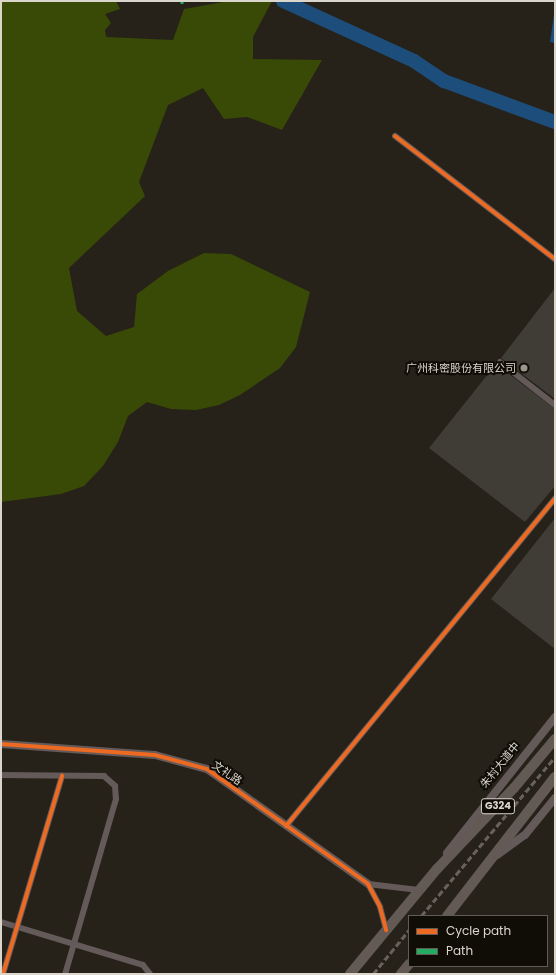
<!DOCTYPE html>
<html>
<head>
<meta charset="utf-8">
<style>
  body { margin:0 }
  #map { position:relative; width:556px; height:975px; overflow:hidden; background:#262219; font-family:Poppins,"Noto Sans SC",sans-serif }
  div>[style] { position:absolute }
  .green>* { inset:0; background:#384a05 }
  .water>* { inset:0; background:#1d4d7a }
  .river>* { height:14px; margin:-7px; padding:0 7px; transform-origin:7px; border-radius:7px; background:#1d4d7a }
  .building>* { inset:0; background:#403d36 }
  .minor>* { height:6px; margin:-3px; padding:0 3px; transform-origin:3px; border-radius:3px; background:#645a59 }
  .tertiary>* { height:8px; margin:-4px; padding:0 4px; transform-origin:4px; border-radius:4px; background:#645a59 }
  .trunk>* { height:10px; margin:-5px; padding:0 5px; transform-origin:5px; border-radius:5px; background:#635955 }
  .rail>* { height:2.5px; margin-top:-1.25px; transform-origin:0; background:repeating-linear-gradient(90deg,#67605d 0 6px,transparent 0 9px) }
  .quiet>* { height:3px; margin-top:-1.5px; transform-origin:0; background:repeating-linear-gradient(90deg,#26ab63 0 6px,transparent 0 9px) }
  .cycleway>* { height:4px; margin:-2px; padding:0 2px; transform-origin:2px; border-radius:2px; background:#ed6a23 }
  .dots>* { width:11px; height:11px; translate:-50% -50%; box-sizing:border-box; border:2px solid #100d07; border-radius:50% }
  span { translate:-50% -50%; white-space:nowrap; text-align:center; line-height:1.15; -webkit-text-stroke:4px #100d07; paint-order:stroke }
  .shield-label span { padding:1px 3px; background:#100d07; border:1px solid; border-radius:3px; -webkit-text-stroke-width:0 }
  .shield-label { font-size:10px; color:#dbd6cc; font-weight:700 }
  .poi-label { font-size:11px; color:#dbd6cc }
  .right { translate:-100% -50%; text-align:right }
  .street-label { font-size:11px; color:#dbd6cc }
  .frame { position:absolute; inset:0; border:2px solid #dbd6cc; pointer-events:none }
  .legend { position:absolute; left:408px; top:915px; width:140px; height:52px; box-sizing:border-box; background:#100d07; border:1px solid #615d56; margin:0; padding:5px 7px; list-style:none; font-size:12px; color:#dbd6cc }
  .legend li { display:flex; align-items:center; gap:8px; height:20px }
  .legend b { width:20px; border:1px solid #615d56 }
</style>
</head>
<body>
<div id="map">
  <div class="green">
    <div style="clip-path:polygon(1px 1px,116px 1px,120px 9px,105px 14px,111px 23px,105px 30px,106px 37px,173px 40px,184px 9px,229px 1px,272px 1px,253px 37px,253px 59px,322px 60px,282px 130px,247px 117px,224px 119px,203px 88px,168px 105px,139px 182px,145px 196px,69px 268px,77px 311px,106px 336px,134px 327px,137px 294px,168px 271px,204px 253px,231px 254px,310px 292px,296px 347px,280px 368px,240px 395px,219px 405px,196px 410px,171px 409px,147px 402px,128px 416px,118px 442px,103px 466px,84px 486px,61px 494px,1px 502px)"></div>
  </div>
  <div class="water">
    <div style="clip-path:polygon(555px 7px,555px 43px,550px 42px)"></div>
  </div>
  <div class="river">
    <div style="left:283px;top:1px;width:144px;rotate:24.6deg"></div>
    <div style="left:414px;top:61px;width:36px;rotate:34deg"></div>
    <div style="left:444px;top:81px;width:118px;rotate:20.3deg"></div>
  </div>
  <div class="building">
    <div style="clip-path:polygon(555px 288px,555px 399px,501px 358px)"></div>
    <div style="clip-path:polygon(496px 364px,555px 409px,555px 486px,525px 522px,429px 448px)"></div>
    <div style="clip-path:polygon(555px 518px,555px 649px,491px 599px)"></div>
  </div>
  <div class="minor">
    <div style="left:395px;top:136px;width:202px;rotate:37.6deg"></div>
    <div style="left:500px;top:362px;width:70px;rotate:38deg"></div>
    <div style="left:1px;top:775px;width:103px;rotate:0.6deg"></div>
    <div style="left:104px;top:776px;width:15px;rotate:42deg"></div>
    <div style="left:115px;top:786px;width:13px;rotate:86deg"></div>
    <div style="left:116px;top:799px;width:182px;rotate:106.2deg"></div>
    <div style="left:286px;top:826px;width:424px;rotate:-50.6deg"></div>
    <div style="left:368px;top:884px;width:51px;rotate:6.7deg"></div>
    <div style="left:368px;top:884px;width:26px;rotate:62deg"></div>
    <div style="left:380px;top:907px;width:24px;rotate:75deg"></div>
    <div style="left:1px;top:922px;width:148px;rotate:16.8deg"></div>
    <div style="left:143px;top:965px;width:11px;rotate:52deg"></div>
    <div style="left:3px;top:974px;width:207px;rotate:-73.4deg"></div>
  </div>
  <div class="tertiary">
    <div style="left:1px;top:744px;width:154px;rotate:4.1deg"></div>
    <div style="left:155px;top:755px;width:54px;rotate:15.1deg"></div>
    <div style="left:207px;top:769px;width:198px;rotate:35.5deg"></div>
    <div style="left:447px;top:853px;width:174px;rotate:-51.5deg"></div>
    <div style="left:497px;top:855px;width:34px;rotate:-36deg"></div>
    <div style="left:525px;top:835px;width:48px;rotate:-51deg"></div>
  </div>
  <div class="trunk">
    <div style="left:447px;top:916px;width:176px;rotate:-52.2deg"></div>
    <div style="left:350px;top:974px;width:136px;rotate:-50.4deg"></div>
    <div style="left:437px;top:869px;width:112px;rotate:-46.5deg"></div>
    <div style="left:514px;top:788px;width:64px;rotate:-50.1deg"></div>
    <div style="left:401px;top:974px;width:13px;rotate:-51deg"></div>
  </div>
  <div class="rail">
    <div style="left:421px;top:916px;width:208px;rotate:-49.9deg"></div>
    <div style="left:373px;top:974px;width:57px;rotate:-50.7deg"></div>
  </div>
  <div class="quiet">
    <div style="left:182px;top:4px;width:3px;rotate:-90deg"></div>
  </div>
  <div class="cycleway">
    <div style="left:395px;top:136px;width:202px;rotate:37.6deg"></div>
    <div style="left:1px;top:744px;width:154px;rotate:4.1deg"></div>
    <div style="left:155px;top:755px;width:54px;rotate:15.1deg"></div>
    <div style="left:207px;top:769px;width:198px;rotate:35.5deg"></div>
    <div style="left:368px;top:884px;width:26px;rotate:62deg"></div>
    <div style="left:380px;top:907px;width:24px;rotate:75deg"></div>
    <div style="left:286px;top:826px;width:424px;rotate:-50.6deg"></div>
    <div style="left:3px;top:974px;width:207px;rotate:-73.4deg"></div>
  </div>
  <div class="dots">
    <div style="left:524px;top:368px;background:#9c978d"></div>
  </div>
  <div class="shield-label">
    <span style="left:498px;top:806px">G324</span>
  </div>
  <div class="poi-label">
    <span class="right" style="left:516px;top:368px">广州科密股份有限公司</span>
  </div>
  <div class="street-label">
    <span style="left:500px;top:765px;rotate:-51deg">朱村大道中</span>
    <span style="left:227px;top:773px;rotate:34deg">文礼路</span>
  </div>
  <div class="frame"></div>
  <ul class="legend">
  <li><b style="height:5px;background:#ed6a23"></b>Cycle path</li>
  <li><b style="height:5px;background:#26ab63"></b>Path</li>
  </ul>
</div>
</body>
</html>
